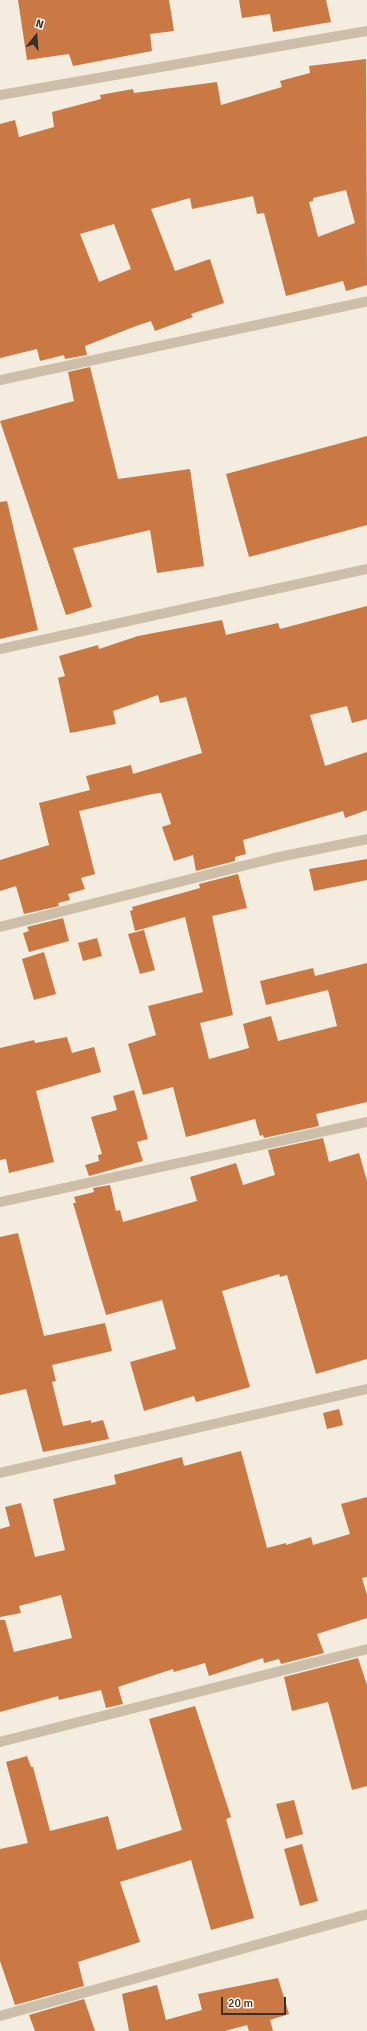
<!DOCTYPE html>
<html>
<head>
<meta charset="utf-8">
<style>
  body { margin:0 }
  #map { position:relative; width:367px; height:2031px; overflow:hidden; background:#f4ecde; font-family:Signika,sans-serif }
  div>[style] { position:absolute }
  .building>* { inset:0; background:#ca7945 }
  .minor>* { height:10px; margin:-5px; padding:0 5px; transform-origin:5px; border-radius:5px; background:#ccbea9 }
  span { translate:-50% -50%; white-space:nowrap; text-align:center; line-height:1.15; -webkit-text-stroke:3.5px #fbf6eb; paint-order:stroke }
  .north { position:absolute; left:16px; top:16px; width:40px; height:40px; -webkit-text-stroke:3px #fbf6eb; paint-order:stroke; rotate:17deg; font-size:11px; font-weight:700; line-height:16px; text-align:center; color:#393129 }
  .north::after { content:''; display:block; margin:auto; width:14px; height:18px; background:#393129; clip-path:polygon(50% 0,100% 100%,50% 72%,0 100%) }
  .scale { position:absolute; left:221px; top:1997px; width:65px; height:18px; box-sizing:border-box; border:2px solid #393129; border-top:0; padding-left:5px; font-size:12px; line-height:14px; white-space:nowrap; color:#393129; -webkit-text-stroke:3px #fbf6eb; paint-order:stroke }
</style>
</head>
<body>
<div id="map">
  <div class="building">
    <div style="clip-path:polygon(18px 0,169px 0,174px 31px,150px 34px,152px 51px,73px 66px,69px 54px,27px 60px)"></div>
    <div style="clip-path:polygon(239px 0,326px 0,331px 22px,273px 32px,270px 14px,242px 18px)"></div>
    <div style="clip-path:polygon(evenodd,366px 59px,367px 285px,346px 291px,343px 281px,286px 296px,264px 213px,257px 214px,253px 196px,192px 209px,190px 198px,151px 209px,175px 271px,210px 259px,224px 303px,191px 314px,193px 317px,155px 331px,151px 321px,136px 326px,85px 346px,87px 355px,65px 359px,64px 355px,40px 361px,37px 349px,0 358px,0 124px,15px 120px,19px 137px,54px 127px,52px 112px,101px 99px,100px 95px,133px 89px,134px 93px,217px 82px,221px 105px,282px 87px,280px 81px,310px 73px,309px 66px,366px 59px,346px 190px,355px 223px,318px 237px,309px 202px,313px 201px,313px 198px,346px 190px,366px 59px,114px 224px,131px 269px,99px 282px,80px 234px,114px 224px)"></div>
    <div style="clip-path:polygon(90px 367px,118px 479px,190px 469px,204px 566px,157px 573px,150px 530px,73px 548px,92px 607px,66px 615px,0 421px,74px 401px,68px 372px)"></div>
    <div style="clip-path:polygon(367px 436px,367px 525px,249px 557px,226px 474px)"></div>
    <div style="clip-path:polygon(7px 501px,38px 630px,0 639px,0 502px)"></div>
    <div style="clip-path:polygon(367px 606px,367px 719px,352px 723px,347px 706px,310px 715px,325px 766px,367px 752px,367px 810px,345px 818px,343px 811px,243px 840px,246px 854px,235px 857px,235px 861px,196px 871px,193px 855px,174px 861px,162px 827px,171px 824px,161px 793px,152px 794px,79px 811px,95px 874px,81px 878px,85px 889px,68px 894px,70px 900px,58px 903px,59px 906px,24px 914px,16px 886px,0 891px,0 860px,49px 845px,39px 803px,90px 790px,86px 776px,131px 765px,133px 774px,202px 753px,186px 697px,160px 703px,158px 695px,113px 711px,116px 724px,70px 733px,58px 678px,65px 676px,59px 656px,98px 645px,99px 649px,138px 636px,222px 620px,226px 635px,278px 623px,280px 629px)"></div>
    <div style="clip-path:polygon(367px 859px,367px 880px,314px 891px,309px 869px)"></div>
    <div style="clip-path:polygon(238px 874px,247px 908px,212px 916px,233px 1015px,200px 1023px,209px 1059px,249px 1048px,243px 1024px,271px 1016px,278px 1041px,337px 1026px,328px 990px,266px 1005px,260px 981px,313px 968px,315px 976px,367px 963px,367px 1102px,316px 1114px,319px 1126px,264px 1138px,263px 1135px,260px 1136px,255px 1119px,186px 1137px,173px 1087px,143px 1095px,128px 1044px,156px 1035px,148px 1006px,203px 992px,185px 917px,135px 931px,130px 911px,133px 910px,132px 907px,200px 888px,199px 884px)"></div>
    <div style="clip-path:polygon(63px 918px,69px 941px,29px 952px,23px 933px,29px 931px,27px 927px)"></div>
    <div style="clip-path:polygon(144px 930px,155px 970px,140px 974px,128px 934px)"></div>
    <div style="clip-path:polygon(97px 938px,102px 956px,83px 961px,78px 943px)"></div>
    <div style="clip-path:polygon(44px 952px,56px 994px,34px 1000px,22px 959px)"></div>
    <div style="clip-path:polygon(67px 1037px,72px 1053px,94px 1047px,101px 1072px,36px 1091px,54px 1162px,9px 1173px,6px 1159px,0 1160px,0 1048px,34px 1040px,35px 1043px)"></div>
    <div style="clip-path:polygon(134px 1090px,148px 1139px,137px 1142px,143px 1161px,89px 1176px,85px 1165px,99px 1161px,98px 1155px,102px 1154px,91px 1117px,117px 1110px,113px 1096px)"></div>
    <div style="clip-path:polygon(323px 1138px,329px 1162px,359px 1153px,367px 1181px,367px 1359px,316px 1374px,287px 1275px,280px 1277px,279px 1274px,222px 1291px,250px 1387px,196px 1402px,194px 1396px,144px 1411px,130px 1362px,176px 1349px,162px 1300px,106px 1315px,73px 1203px,76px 1203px,74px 1197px,94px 1192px,93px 1188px,110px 1185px,116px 1211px,120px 1210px,123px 1222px,197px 1201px,190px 1177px,236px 1163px,243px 1185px,275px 1175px,268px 1150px)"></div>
    <div style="clip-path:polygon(18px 1233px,44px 1336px,105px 1323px,112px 1351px,52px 1365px,56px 1381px,52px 1382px,63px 1426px,91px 1420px,91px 1423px,103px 1420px,109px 1439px,43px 1452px,26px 1389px,0 1395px,0 1237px)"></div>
    <div style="clip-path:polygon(339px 1409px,343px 1425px,327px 1429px,323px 1413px)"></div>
    <div style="clip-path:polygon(241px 1451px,267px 1548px,286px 1543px,286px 1545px,311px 1537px,313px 1545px,350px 1534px,341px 1504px,367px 1497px,367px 1577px,362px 1578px,367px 1595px,367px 1618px,317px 1634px,324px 1653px,281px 1664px,279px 1659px,264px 1663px,263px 1658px,209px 1676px,205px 1663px,174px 1672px,173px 1669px,118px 1687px,123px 1704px,106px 1708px,101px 1690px,59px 1700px,58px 1696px,0 1712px,0 1620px,5px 1620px,14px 1652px,72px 1638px,61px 1595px,19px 1606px,21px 1613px,0 1617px,0 1529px,10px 1526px,5px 1507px,21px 1503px,35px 1557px,65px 1550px,53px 1499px,116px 1484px,114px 1475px,182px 1457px,184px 1466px)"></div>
    <div style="clip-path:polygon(358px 1658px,367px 1685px,367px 1786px,352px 1790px,328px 1702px,292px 1711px,284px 1677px)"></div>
    <div style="clip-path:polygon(195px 1706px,231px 1817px,226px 1819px,254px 1918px,211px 1930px,191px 1860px,120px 1882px,140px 1942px,78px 1962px,84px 1986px,15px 2005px,0 1961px,0 1849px,28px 1843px,6px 1762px,27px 1756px,31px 1767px,33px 1767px,50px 1831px,108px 1816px,117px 1850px,182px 1830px,149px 1719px)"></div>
    <div style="clip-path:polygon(294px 1800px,303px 1834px,286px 1839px,276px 1804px)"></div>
    <div style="clip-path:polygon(302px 1844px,318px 1901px,300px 1906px,284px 1849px)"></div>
    <div style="clip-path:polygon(278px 1978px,289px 2014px,270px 2020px,273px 2031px,249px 2031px,247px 2025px,225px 2031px,129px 2031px,122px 1994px,157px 1985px,166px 2020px,202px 2010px,198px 1994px)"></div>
    <div style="clip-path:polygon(84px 1999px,95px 2031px,35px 2031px,29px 2015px)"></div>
  </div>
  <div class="minor">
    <div style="left:0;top:95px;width:373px;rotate:-9.9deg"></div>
    <div style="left:0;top:380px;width:375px;rotate:-12.1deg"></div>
    <div style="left:0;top:649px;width:376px;rotate:-12.3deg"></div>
    <div style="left:0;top:927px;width:283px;rotate:-14.1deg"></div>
    <div style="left:274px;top:858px;width:95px;rotate:-11.5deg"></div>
    <div style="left:0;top:1202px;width:376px;rotate:-12.3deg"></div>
    <div style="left:0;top:1473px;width:376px;rotate:-12.9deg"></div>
    <div style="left:0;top:1742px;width:379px;rotate:-14.2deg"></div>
    <div style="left:0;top:2016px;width:381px;rotate:-15.5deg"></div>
  </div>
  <div class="north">N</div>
  <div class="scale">20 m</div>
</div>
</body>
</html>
